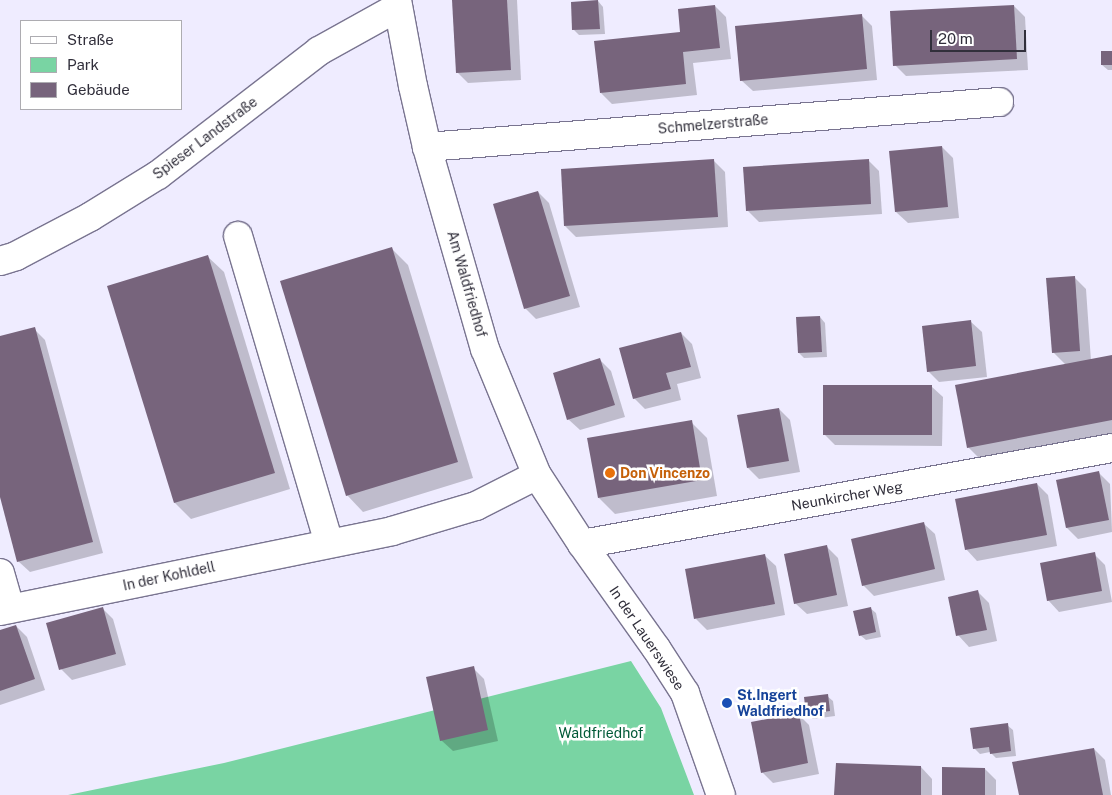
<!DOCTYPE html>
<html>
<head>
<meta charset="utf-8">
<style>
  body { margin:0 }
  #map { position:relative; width:1112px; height:795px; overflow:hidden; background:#efecff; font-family:"Public Sans",sans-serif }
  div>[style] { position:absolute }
  .green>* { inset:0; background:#79d4a3 }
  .shadow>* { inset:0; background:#0003 }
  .building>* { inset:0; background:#77647c }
  .roads { filter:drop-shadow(1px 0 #797490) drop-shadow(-1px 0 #797490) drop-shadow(0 1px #797490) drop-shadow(0 -1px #797490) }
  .minor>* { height:28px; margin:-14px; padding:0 14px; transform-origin:14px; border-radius:14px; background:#fff }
  .dots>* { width:14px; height:14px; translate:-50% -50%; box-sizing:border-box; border:2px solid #fff; border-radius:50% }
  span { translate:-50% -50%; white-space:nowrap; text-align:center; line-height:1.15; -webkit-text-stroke:5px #fff; paint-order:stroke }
  .street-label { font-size:14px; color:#312f3b }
  .food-label { font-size:14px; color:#c56008; font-weight:700 }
  .left { translate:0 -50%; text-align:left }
  .transit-label { font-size:14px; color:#164399; font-weight:700 }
  .park-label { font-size:14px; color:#005937 }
  .legend { position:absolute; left:20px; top:20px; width:162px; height:90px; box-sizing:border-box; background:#fff; border:1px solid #adacb1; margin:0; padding:6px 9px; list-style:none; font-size:15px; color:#312f3b }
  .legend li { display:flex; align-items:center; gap:10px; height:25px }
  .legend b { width:25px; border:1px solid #adacb1 }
  .scale { position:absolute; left:930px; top:30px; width:96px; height:22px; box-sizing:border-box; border:2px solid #312f3b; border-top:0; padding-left:6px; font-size:15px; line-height:18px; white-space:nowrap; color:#312f3b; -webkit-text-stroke:4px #fff; paint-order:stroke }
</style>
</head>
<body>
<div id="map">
  <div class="green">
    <div style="clip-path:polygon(631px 661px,661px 708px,694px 795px,68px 795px,224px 763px)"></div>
  </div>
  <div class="shadow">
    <div style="clip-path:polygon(454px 0,517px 0,521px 80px,468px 83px,457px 72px)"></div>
    <div style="clip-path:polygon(598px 1px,603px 7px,605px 34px,579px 35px,574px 30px)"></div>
    <div style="clip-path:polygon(715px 6px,726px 17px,731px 59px,693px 63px,697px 95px,612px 104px,601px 93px)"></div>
    <div style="clip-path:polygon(1014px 6px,1025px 17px,1028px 70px,906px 76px,895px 65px)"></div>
    <div style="clip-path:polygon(861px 15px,872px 26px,877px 80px,753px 91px,741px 80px)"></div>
    <div style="clip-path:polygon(1112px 52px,1112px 70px,1108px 70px,1102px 65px)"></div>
    <div style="clip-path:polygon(942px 147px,953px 158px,959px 218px,908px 223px,896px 212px)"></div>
    <div style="clip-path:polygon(868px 160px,879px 171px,882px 214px,759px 222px,748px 211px)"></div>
    <div style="clip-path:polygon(714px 161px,725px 172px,728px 227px,576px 237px,565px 226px)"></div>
    <div style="clip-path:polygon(538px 192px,549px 203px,580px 307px,536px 319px,525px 308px)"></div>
    <div style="clip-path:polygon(392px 249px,408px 265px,473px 478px,363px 512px,347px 495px)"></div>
    <div style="clip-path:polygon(207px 256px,224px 272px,290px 489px,191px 519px,175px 503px)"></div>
    <div style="clip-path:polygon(1075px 278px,1086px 289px,1091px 361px,1112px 356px,1112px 433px,979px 458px,968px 447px,1066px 365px,1053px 352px)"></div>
    <div style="clip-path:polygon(820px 317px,825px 323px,827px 357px,804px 358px,799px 353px)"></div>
    <div style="clip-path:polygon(970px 321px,982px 332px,987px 377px,939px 382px,928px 371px)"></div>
    <div style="clip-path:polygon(34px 329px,45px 340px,103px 553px,30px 572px,18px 561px,0 493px,0 338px)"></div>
    <div style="clip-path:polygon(681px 333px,692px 344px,701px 378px,677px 384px,681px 400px,645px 409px,634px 398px)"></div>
    <div style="clip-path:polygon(600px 360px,611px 371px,625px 417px,580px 430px,568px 419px)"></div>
    <div style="clip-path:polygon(931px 386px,943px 397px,942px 446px,835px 445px,824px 434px)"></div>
    <div style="clip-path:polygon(779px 409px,790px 420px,800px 472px,759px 479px,748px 468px)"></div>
    <div style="clip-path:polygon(691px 422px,707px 438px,717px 496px,615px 514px,599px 498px)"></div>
    <div style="clip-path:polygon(1099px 473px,1110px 484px,1112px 532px,1078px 539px,1067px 528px,1057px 481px)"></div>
    <div style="clip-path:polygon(1037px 484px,1048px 495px,1057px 546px,977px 561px,966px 549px)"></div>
    <div style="clip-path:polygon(923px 523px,935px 534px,945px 580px,874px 596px,863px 585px)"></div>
    <div style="clip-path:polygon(827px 547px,838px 558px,848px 606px,807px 614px,795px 603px)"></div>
    <div style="clip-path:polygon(1094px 554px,1105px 565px,1112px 602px,1059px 612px,1048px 600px)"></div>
    <div style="clip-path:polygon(764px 555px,776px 566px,785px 615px,707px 630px,696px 619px)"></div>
    <div style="clip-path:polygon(978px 592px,989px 603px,997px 641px,969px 647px,958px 635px)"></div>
    <div style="clip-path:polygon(102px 608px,113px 619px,126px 665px,72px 680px,61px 669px)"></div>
    <div style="clip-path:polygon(870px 608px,876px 613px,881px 637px,866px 640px,860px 635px)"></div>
    <div style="clip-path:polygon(16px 626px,27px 637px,45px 690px,0 705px,0 631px)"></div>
    <div style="clip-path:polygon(473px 668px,484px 679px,498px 741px,453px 751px,441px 740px)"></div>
    <div style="clip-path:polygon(827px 696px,833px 701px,835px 716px,813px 719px,807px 714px,806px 698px)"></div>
    <div style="clip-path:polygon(798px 714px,809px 725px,819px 774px,773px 783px,762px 772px)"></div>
    <div style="clip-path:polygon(1007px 725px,1013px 730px,1016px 756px,996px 758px,990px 752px,980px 754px,974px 748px)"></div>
    <div style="clip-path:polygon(1094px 749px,1105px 760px,1111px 795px,1020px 795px)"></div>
    <div style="clip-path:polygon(921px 767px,932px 779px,932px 795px,836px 795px)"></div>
    <div style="clip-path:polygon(985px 769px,996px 780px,996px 795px,943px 795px)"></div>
  </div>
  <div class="building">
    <div style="clip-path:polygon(452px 0,507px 0,511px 70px,456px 73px)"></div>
    <div style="clip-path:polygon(598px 0,600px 29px,572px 30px,571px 2px)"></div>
    <div style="clip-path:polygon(715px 5px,720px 48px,683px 52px,686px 84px,600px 93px,594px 41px,680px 32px,678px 9px)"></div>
    <div style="clip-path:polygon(1014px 5px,1017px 59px,893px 66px,890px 11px)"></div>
    <div style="clip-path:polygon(862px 14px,867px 69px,740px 81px,735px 26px)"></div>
    <div style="clip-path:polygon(1101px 51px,1112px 51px,1112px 65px,1101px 65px)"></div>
    <div style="clip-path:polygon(942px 146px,948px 207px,895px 212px,889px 151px)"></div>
    <div style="clip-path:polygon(714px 159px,718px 217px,564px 226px,561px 169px)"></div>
    <div style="clip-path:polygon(869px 159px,871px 204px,746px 211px,743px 167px)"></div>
    <div style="clip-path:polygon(538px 191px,570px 296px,524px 309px,493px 204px)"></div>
    <div style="clip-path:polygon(392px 247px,458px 462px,346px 496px,280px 281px)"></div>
    <div style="clip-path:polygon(208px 255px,275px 473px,174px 503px,107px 286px)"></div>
    <div style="clip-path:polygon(1075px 276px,1080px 351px,1052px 353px,1046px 278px)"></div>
    <div style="clip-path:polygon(820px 316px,822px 352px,798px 353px,796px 317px)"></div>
    <div style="clip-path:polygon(971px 320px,976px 366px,927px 372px,922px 326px)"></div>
    <div style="clip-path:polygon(35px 327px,93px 542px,17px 562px,0 497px,0 336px)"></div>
    <div style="clip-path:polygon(681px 332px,691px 367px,666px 373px,671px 389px,633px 399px,619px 348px)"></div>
    <div style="clip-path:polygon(1112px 355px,1112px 420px,967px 448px,955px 385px)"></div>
    <div style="clip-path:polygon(600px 358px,615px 405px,567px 420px,553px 373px)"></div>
    <div style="clip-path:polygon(823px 385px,932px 385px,932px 435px,823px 435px)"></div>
    <div style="clip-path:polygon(779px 408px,789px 461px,747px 468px,737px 415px)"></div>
    <div style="clip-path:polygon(692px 420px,702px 480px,598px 498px,587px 438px)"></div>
    <div style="clip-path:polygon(1099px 471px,1109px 520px,1066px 528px,1056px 480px)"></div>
    <div style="clip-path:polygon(1037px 483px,1047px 535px,965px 550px,955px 499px)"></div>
    <div style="clip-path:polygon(924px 522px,935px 569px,862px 586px,851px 539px)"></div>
    <div style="clip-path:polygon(827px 545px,837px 595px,794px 604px,784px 554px)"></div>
    <div style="clip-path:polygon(1095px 552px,1102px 591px,1047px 601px,1040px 563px)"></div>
    <div style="clip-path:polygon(765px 554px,775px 604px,694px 619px,685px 569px)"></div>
    <div style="clip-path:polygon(978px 590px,987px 630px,956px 636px,948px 597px)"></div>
    <div style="clip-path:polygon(103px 607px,116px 654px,59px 670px,46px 623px)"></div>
    <div style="clip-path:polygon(871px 607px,876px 632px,859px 636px,853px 611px)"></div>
    <div style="clip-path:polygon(16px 625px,35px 679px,0 691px,0 630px)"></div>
    <div style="clip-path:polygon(474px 666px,488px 730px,440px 741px,426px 677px)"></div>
    <div style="clip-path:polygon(828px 694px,830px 711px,806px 714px,804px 697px)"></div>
    <div style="clip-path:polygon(799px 713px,808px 763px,761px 773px,751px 722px)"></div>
    <div style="clip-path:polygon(1008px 723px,1011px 751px,990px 754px,989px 747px,973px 749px,970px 728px)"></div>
    <div style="clip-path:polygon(1094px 748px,1103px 795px,1019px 795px,1012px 762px)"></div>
    <div style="clip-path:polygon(836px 763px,921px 766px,921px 795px,834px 795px)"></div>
    <div style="clip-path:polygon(942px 767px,985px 768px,985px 795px,942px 795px)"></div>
  </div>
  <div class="roads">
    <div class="minor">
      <div style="left:397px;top:0;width:87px;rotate:79.5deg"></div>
      <div style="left:413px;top:86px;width:63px;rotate:77.1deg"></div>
      <div style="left:427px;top:147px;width:210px;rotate:74deg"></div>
      <div style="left:485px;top:349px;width:136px;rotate:67.6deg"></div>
      <div style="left:537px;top:475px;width:82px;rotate:56.9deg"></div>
      <div style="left:582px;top:544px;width:128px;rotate:54.6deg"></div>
      <div style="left:656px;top:648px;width:54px;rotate:57.2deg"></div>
      <div style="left:685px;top:693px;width:108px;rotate:70.6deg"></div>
      <div style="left:427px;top:147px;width:574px;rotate:-4.5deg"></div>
      <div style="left:238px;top:236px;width:320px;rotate:73.5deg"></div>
      <div style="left:0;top:261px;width:17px;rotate:-17deg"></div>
      <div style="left:16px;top:256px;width:84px;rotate:-27.8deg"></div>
      <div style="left:90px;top:217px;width:80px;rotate:-31.7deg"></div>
      <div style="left:158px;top:175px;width:203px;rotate:-37.6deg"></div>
      <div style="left:319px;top:51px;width:90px;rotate:-29.1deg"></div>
      <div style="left:582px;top:544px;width:539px;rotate:-10.27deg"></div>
      <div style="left:0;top:573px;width:37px;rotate:74deg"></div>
      <div style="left:0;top:611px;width:400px;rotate:-11.5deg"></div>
      <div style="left:392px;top:531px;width:88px;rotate:-16.6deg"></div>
      <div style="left:476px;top:506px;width:68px;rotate:-26.9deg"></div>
    </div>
  </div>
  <div class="dots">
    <div style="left:610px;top:473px;background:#e8710a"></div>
    <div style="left:727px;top:703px;background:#1a4fb4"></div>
  </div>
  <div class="street-label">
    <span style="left:713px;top:124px;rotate:-5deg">Schmelzerstraße</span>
    <span style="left:205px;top:138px;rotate:-37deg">Spieser Landstraße</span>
    <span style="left:467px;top:284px;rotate:74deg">Am Waldfriedhof</span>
    <span style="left:847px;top:496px;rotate:-10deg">Neunkircher Weg</span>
    <span style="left:169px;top:576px;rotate:-12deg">In der Kohldell</span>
    <span style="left:647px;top:638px;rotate:56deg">In der Lauerswiese</span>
  </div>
  <div class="food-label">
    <span class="left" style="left:620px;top:473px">Don Vincenzo</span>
  </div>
  <div class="transit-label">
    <span class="left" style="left:737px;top:703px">St.Ingert<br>Waldfriedhof</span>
  </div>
  <div class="park-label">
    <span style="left:601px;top:733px">Waldfriedhof</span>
  </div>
  <ul class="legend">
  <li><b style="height:6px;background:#fff"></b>Straße</li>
  <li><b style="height:14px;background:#79d4a3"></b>Park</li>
  <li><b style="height:14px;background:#77647c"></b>Gebäude</li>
  </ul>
  <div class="scale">20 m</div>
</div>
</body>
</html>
